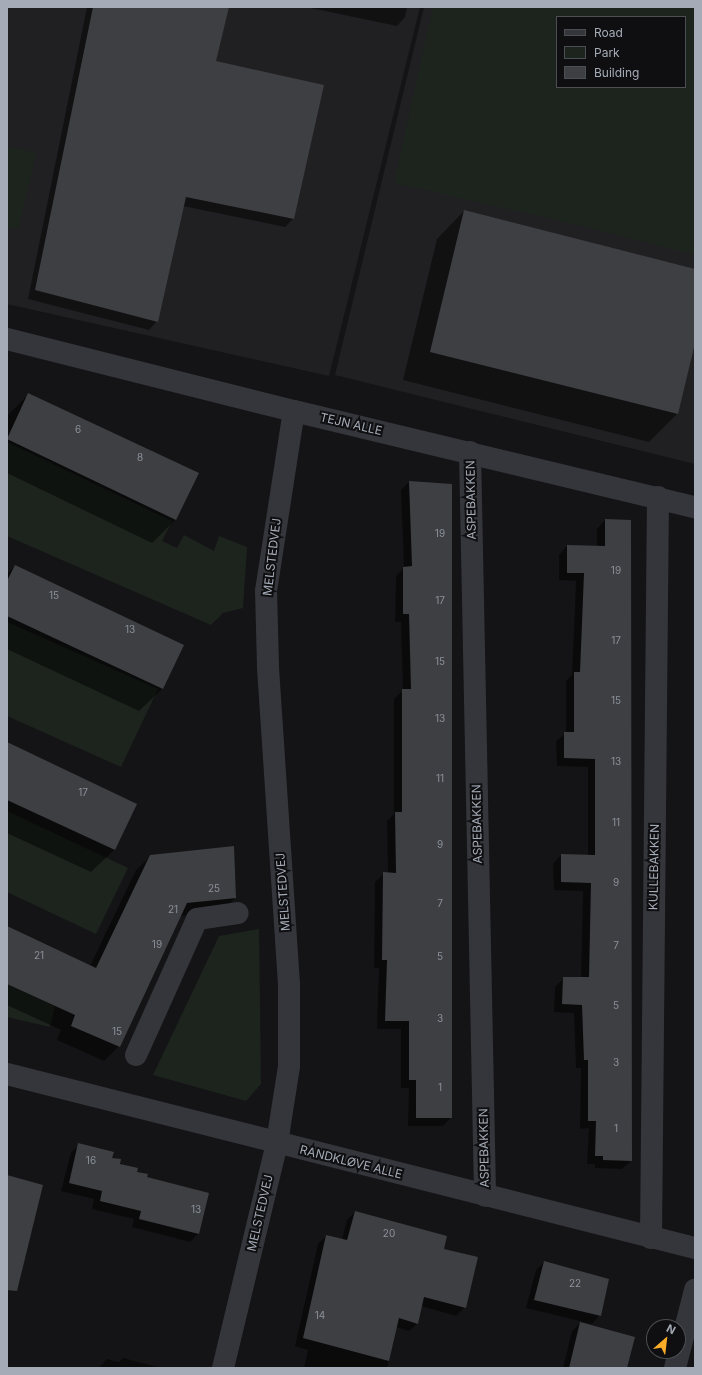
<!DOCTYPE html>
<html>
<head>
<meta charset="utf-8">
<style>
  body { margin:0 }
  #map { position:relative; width:702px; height:1375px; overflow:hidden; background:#141416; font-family:Inter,sans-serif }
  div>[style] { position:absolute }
  .built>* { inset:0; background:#202023 }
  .green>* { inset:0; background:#1c241d }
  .shadow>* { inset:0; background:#0007 }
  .building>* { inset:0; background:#3e3f43 }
  .minor>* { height:22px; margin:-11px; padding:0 11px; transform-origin:11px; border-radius:11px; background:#35363b }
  span { translate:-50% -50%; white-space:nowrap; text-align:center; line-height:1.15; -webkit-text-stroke:4px #0f0f11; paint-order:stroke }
  .number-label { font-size:10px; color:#8b919a }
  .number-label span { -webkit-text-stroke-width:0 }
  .street-label { font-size:12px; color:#a5acb7 }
  .frame { position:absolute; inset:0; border:8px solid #a5acb7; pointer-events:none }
  .legend { position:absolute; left:556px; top:16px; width:130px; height:72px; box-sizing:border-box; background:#0f0f11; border:1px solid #4b4e53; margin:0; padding:5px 7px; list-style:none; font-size:12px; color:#a5acb7 }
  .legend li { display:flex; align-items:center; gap:8px; height:20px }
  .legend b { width:20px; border:1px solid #4b4e53 }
  .north { position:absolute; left:646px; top:1319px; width:40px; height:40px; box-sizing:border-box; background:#0f0f11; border:1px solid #4b4e53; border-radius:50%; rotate:28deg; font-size:11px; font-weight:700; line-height:16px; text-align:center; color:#a5acb7 }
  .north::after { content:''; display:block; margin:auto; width:14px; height:18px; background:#faac29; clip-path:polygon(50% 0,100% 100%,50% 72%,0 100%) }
</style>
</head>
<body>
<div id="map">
  <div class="built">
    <div style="clip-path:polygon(7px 7px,420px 7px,329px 376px,7px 304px)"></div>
    <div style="clip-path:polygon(evenodd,424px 7px,695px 7px,695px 464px,335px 375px,424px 7px,557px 17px,685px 17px,685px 87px,557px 87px,557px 17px)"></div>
  </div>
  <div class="green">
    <div style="clip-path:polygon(evenodd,433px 7px,695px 7px,695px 255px,587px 227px,394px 183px,433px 7px,557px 17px,685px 17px,685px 87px,557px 87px,557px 17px)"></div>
    <div style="clip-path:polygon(7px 146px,36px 153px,18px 230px,7px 227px)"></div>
    <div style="clip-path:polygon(7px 442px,172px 521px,162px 541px,177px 548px,184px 535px,214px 551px,219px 536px,247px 547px,243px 608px,223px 613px,211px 625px,7px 536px)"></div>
    <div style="clip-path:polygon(7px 622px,158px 689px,121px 767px,7px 716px)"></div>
    <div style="clip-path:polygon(7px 811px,128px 868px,96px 934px,7px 892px)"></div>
    <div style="clip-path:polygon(259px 929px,261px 1084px,246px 1101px,153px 1075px,219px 936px)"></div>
    <div style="clip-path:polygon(7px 984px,55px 1006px,50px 1027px,7px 1017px)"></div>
  </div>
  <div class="shadow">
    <div style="clip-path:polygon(87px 7px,228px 7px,215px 62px,293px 219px,285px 227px,183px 206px,157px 321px,149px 330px,28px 299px)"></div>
    <div style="clip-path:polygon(306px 7px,407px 7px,405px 17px,397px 26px)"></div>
    <div style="clip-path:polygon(464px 211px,695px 270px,695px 334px,677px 414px,649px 442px,403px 380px,437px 239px)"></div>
    <div style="clip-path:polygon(29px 394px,197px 473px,175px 520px,152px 543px,7px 473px,7px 416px)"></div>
    <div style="clip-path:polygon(409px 482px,451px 1117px,443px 1126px,408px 1126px,409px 1088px,401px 1088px,401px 1029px,377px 1029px,379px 968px,374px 968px,375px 882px,384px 873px,388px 873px,387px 821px,394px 814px,394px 699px,403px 690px,401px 622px,395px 622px,396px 576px,404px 568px,401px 490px)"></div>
    <div style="clip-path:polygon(605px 520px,631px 1161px,622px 1169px,595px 1168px,595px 1164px,587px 1164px,589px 1128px,580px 1129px,581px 1068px,576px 1068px,574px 1013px,554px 1012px,555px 987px,564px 978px,581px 978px,583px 891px,554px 890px,553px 864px,561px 855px,588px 856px,588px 767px,557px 766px,556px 741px,566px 733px,566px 681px,572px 675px,576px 581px,559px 580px,559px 555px,567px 546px,597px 547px,597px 529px)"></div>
    <div style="clip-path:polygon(15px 566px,183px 645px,162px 689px,139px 711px,7px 649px,7px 574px)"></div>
    <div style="clip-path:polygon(7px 743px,136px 804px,114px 850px,91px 872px,7px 833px)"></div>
    <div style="clip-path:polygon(233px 847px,235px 898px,221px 913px,180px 916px,119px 1046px,104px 1061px,57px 1040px,61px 1030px,7px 1005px,7px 927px,90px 966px,136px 870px,151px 856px)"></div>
    <div style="clip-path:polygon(79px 1145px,111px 1158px,146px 1178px,208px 1194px,198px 1234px,190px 1242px,132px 1227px,134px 1219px,92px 1209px,94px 1199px,61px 1191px,71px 1153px)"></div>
    <div style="clip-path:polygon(355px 1212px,443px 1249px,465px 1307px,456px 1316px,421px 1306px,418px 1323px,409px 1331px,396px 1327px,387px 1368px,304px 1368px,308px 1350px,295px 1346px,318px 1244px,326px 1236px,342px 1240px,347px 1220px)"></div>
    <div style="clip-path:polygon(544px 1262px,600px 1315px,592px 1324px,526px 1308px,536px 1270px)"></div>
    <div style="clip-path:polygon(580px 1323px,626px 1368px,563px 1368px,572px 1331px)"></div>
    <div style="clip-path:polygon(123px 1358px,161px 1368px,99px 1368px,107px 1359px,119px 1362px)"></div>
  </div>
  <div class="building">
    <div style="clip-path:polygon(93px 7px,229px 7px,216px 61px,324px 85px,294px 219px,186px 197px,158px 322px,35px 290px)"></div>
    <div style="clip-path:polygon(464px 210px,695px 269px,695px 343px,678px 414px,430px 352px)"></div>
    <div style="clip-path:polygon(28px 393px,199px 473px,176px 520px,7px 439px)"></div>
    <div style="clip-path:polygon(409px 481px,452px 484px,452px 1118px,416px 1118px,416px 1080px,409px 1080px,409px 1021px,385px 1021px,387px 960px,382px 960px,383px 872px,396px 873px,395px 812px,402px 812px,402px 689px,411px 689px,409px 614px,403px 614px,403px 567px,412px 566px)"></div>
    <div style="clip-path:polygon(605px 519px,631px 520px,632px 1161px,603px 1160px,603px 1156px,595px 1156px,596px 1121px,588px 1121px,588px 1060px,584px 1060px,582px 1005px,562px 1004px,563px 977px,589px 977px,591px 883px,561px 882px,561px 854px,595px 855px,595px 759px,564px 758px,564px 732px,574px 732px,574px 672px,580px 672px,584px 573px,567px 573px,567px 545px,605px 546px)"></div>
    <div style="clip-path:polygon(15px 565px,184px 645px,163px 689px,7px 616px,7px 581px)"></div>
    <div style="clip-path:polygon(7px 742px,137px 804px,115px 850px,7px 800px)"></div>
    <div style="clip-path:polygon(234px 846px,236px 898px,187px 903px,120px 1047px,71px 1026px,75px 1015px,7px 984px,7px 926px,96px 968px,150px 855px)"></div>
    <div style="clip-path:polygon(78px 1143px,114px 1152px,112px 1158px,121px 1159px,120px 1164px,138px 1168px,137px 1172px,148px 1174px,147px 1177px,209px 1193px,199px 1234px,139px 1219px,141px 1211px,100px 1201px,102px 1191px,69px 1183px)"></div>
    <div style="clip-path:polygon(7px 1175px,43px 1185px,17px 1291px,7px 1290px)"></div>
    <div style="clip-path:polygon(355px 1211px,447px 1236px,444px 1249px,478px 1257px,466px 1308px,424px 1297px,418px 1324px,399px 1318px,389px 1361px,303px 1338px,326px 1235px,347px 1240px)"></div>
    <div style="clip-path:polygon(544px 1261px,609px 1279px,601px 1316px,534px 1300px)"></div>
    <div style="clip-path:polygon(580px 1322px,635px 1337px,627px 1368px,569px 1368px)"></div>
  </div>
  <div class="minor">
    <div style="left:7px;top:339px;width:296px;rotate:14.1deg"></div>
    <div style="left:294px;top:411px;width:412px;rotate:13.5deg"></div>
    <div style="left:470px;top:452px;width:744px;rotate:88.84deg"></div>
    <div style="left:136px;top:1055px;width:149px;rotate:-65.8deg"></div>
    <div style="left:197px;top:919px;width:41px;rotate:-8.3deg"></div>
    <div style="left:7px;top:1074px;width:710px;rotate:14.19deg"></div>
    <div style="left:651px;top:1238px;width:741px;rotate:-89.46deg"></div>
    <div style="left:223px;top:1368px;width:231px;rotate:-76.5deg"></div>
    <div style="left:277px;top:1143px;width:78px;rotate:-81.1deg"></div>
    <div style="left:289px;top:1066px;width:82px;rotate:-90deg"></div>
    <div style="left:289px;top:984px;width:319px;rotate:-93.8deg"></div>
    <div style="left:268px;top:666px;width:75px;rotate:-91.5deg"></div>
    <div style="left:266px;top:591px;width:182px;rotate:-81.2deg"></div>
    <div style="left:675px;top:1368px;width:81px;rotate:-75.6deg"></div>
  </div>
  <div class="number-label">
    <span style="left:78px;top:430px">6</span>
    <span style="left:140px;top:458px">8</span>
    <span style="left:440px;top:534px">19</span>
    <span style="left:616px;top:571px">19</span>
    <span style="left:54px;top:596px">15</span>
    <span style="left:440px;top:601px">17</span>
    <span style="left:130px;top:630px">13</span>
    <span style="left:616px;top:641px">17</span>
    <span style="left:440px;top:662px">15</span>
    <span style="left:616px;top:701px">15</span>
    <span style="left:440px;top:719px">13</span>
    <span style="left:616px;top:762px">13</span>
    <span style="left:440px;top:779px">11</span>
    <span style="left:83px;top:793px">17</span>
    <span style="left:616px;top:823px">11</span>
    <span style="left:440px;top:845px">9</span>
    <span style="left:616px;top:883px">9</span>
    <span style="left:214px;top:889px">25</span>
    <span style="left:440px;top:904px">7</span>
    <span style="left:173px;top:910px">21</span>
    <span style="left:157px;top:945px">19</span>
    <span style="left:616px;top:946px">7</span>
    <span style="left:39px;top:956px">21</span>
    <span style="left:440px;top:957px">5</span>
    <span style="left:616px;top:1006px">5</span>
    <span style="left:440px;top:1019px">3</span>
    <span style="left:117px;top:1032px">15</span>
    <span style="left:616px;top:1063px">3</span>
    <span style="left:440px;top:1088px">1</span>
    <span style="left:616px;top:1129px">1</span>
    <span style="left:91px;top:1161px">16</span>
    <span style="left:196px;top:1210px">13</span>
    <span style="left:389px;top:1234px">20</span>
    <span style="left:575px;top:1284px">22</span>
    <span style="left:320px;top:1316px">14</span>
  </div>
  <div class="street-label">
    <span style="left:351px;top:424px;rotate:13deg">TEJN ALLE</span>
    <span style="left:471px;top:500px;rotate:-91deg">ASPEBAKKEN</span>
    <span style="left:272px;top:557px;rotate:-83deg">MELSTEDVEJ</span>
    <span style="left:477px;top:824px;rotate:-91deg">ASPEBAKKEN</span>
    <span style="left:654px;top:867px;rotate:-89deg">KULLEBAKKEN</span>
    <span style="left:283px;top:892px;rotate:-94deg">MELSTEDVEJ</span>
    <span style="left:484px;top:1148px;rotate:-91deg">ASPEBAKKEN</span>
    <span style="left:351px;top:1162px;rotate:14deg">RANDKLØVE ALLE</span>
    <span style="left:260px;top:1213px;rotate:-77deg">MELSTEDVEJ</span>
  </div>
  <div class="frame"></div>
  <ul class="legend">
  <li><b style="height:5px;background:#35363b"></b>Road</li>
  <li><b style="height:11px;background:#1c241d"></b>Park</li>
  <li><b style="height:11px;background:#3e3f43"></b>Building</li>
  </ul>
  <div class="north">N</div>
</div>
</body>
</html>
